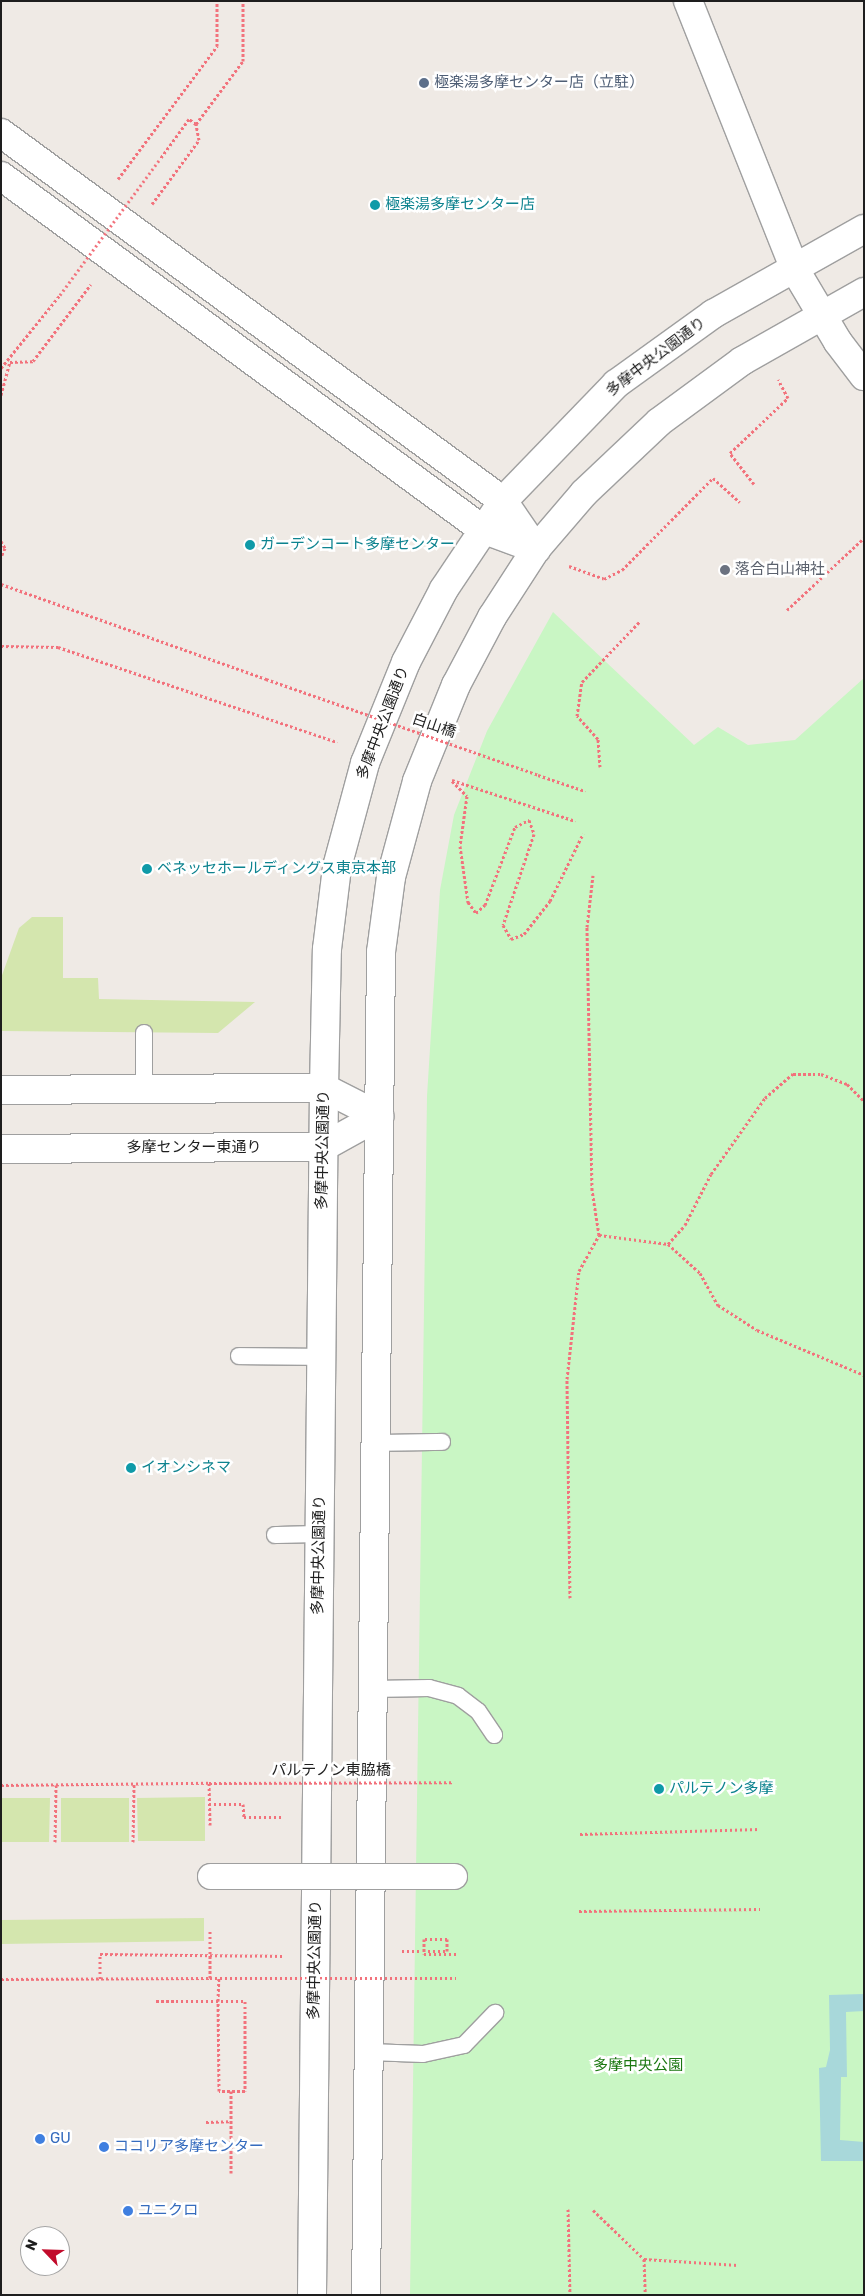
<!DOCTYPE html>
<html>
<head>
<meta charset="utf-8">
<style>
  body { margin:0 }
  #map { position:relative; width:865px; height:2296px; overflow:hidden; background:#efeae5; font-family:Rubik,"Noto Sans JP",sans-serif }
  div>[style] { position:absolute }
  .grass>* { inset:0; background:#d4e6ae }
  .park>* { inset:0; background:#c9f6c4 }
  .water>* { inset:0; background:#a8d8da }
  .path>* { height:3px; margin-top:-1.5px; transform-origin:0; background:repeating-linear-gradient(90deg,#f2727c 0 2.5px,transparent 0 5px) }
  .roads { filter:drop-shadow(1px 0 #9f9f9f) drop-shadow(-1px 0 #9f9f9f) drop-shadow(0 1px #9f9f9f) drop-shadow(0 -1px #9f9f9f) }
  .service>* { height:16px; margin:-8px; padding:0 8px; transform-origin:8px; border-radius:8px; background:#fff }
  .minor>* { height:28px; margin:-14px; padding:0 14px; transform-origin:14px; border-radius:14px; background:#fff }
  .tertiary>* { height:28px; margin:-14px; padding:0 14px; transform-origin:14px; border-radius:14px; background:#fff }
  .path-bridge>* { height:3px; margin-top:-1.5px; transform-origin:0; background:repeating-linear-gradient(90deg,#f2727c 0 2.5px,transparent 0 5px) }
  .bridges { filter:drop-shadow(1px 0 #9f9f9f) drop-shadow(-1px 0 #9f9f9f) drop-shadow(0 1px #9f9f9f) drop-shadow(0 -1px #9f9f9f) }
  .pedestrian-bridge>* { height:25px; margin:-12.5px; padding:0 12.5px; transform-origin:12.5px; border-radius:12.5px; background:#fff }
  .dots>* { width:14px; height:14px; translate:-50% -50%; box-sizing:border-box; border:2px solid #fff; border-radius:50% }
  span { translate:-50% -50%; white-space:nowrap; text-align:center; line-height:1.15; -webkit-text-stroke:5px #fff; paint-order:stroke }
  .service-label { font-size:15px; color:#4e5e75 }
  .left { translate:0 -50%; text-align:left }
  .culture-label { font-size:15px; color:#0d838f }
  .street-label { font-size:15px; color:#1e1e1e }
  .worship-label { font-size:15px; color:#5b616d }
  .park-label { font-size:15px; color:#1b7711 }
  .shop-label { font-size:15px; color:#366cbe }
  .frame { position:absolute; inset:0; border:2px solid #1e1e1e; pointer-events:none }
  .north { position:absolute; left:20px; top:2226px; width:50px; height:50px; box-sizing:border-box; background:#fff; border:1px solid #a5a5a5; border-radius:50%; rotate:294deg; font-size:14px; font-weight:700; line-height:20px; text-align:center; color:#1e1e1e }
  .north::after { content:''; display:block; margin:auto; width:18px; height:22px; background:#c20b2c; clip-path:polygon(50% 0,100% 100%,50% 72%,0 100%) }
</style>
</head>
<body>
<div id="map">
  <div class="grass">
    <div style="clip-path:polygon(32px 917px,63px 917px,63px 978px,98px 978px,99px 999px,255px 1002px,218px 1033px,1px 1031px,1px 978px,19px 928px)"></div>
    <div style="clip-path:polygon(205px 1797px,205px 1841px,138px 1841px,137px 1798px)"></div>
    <div style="clip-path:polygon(1px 1798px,50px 1798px,49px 1842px,1px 1842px)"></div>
    <div style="clip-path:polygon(61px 1798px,129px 1798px,129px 1842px,61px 1842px)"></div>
    <div style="clip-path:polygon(204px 1918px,204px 1941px,1px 1944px,1px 1920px)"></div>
  </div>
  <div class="park">
    <div style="clip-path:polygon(553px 612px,694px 745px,718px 727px,748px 745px,795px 740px,864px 678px,864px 2295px,410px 2295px,427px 1096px,440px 890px,454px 815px,487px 731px)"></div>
  </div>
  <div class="water">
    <div style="clip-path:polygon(864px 1994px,864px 2011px,846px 2012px,847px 2077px,841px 2077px,840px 2140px,864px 2142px,864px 2161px,821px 2161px,819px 2068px,826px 2067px,830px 2050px,829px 1995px)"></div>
  </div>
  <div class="path">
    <div style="left:196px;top:124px;width:79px;rotate:-53.3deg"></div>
    <div style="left:243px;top:61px;width:60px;rotate:-90deg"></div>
    <div style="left:118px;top:179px;width:166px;rotate:-53.3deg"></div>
    <div style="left:217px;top:46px;width:45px;rotate:-90deg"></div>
    <div style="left:152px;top:204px;width:79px;rotate:-53.7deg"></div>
    <div style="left:199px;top:140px;width:16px;rotate:-101deg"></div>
    <div style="left:196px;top:124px;width:9px;rotate:-144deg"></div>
    <div style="left:189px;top:119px;width:49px;rotate:125.9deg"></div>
    <div style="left:10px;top:362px;width:23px;rotate:-2deg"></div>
    <div style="left:33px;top:361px;width:96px;rotate:-53deg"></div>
    <div style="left:1px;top:368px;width:94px;rotate:-51.1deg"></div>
    <div style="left:1px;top:395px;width:34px;rotate:-75deg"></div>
    <div style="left:754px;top:484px;width:39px;rotate:-128deg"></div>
    <div style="left:730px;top:453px;width:80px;rotate:-43.5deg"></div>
    <div style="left:788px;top:398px;width:21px;rotate:-118deg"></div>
    <div style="left:1px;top:541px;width:8px;rotate:60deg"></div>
    <div style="left:5px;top:548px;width:10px;rotate:114deg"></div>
    <div style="left:569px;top:566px;width:37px;rotate:20deg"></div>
    <div style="left:604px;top:579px;width:20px;rotate:-27deg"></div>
    <div style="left:622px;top:570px;width:129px;rotate:-45.3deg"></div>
    <div style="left:713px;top:478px;width:36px;rotate:42deg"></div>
    <div style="left:1px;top:584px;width:282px;rotate:19.7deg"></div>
    <div style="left:787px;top:610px;width:105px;rotate:-43.1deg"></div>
    <div style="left:1px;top:646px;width:57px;rotate:1deg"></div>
    <div style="left:58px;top:647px;width:295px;rotate:18.8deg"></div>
    <div style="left:600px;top:767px;width:28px;rotate:-94deg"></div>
    <div style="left:598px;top:739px;width:31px;rotate:-132deg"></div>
    <div style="left:577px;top:716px;width:34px;rotate:-82deg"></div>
    <div style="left:582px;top:682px;width:84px;rotate:-46.4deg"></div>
    <div style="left:538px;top:775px;width:50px;rotate:18.8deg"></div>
    <div style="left:452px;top:780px;width:130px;rotate:18.4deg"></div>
    <div style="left:452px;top:781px;width:21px;rotate:45deg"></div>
    <div style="left:467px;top:796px;width:50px;rotate:98deg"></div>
    <div style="left:460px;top:846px;width:57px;rotate:81.9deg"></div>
    <div style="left:468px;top:902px;width:14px;rotate:54deg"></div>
    <div style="left:476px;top:913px;width:12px;rotate:-42deg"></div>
    <div style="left:485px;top:905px;width:84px;rotate:-69deg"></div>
    <div style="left:515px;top:827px;width:16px;rotate:-27deg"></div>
    <div style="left:529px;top:820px;width:15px;rotate:70deg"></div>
    <div style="left:534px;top:834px;width:96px;rotate:108.8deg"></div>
    <div style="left:503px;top:925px;width:16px;rotate:60deg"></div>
    <div style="left:511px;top:939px;width:14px;rotate:-21deg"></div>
    <div style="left:524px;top:934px;width:42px;rotate:-51.8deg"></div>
    <div style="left:550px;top:901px;width:75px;rotate:-63.8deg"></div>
    <div style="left:599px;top:1235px;width:70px;rotate:7.4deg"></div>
    <div style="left:668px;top:1244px;width:43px;rotate:42.2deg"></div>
    <div style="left:700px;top:1273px;width:37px;rotate:61deg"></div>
    <div style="left:718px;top:1305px;width:46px;rotate:32.7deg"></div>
    <div style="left:757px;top:1330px;width:116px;rotate:22.8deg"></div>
    <div style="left:668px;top:1244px;width:25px;rotate:-48deg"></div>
    <div style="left:685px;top:1225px;width:57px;rotate:-63deg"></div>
    <div style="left:711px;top:1174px;width:93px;rotate:-54.6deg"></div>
    <div style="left:765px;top:1098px;width:37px;rotate:-41deg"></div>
    <div style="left:793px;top:1074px;width:28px"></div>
    <div style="left:821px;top:1074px;width:28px;rotate:21deg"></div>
    <div style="left:847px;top:1084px;width:24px;rotate:45deg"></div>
    <div style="left:570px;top:1598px;width:219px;rotate:-90.8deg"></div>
    <div style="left:567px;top:1379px;width:109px;rotate:-83.7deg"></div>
    <div style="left:579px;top:1271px;width:41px;rotate:-60.9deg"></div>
    <div style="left:599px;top:1235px;width:46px;rotate:-98.8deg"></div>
    <div style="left:592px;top:1190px;width:263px;rotate:-91.1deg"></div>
    <div style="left:587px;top:927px;width:52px;rotate:-83.4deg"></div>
    <div style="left:1px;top:1785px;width:208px;rotate:-0.6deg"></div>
    <div style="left:209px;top:1783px;width:42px;rotate:88.6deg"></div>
    <div style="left:209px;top:1804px;width:34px"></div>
    <div style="left:243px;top:1804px;width:13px;rotate:86deg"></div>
    <div style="left:244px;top:1817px;width:40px"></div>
    <div style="left:580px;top:1834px;width:180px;rotate:-1.6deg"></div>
    <div style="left:55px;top:1842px;width:57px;rotate:-89deg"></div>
    <div style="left:133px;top:1842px;width:58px;rotate:-89deg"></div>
    <div style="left:579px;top:1911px;width:181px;rotate:-0.6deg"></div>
    <div style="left:402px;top:1951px;width:19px"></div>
    <div style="left:428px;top:1951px;width:19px"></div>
    <div style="left:447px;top:1951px;width:12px;rotate:-90deg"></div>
    <div style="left:447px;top:1939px;width:23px;rotate:180deg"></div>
    <div style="left:424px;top:1939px;width:15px;rotate:90deg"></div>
    <div style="left:424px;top:1954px;width:32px"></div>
    <div style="left:1px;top:1979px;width:209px;rotate:-0.3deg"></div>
    <div style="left:100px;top:1979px;width:25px;rotate:-90deg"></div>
    <div style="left:100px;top:1954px;width:182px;rotate:0.6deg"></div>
    <div style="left:156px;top:2001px;width:89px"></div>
    <div style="left:245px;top:2001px;width:90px;rotate:90deg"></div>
    <div style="left:245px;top:2091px;width:26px;rotate:180deg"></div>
    <div style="left:219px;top:2091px;width:90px;rotate:-90.6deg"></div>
    <div style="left:218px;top:2001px;width:23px;rotate:-88deg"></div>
    <div style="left:206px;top:2122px;width:25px;rotate:-2deg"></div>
    <div style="left:231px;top:2173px;width:82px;rotate:-90deg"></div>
    <div style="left:568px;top:2209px;width:86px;rotate:88.7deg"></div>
    <div style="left:593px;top:2210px;width:71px;rotate:43.9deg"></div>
    <div style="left:644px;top:2259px;width:94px;rotate:3.7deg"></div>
    <div style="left:644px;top:2259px;width:36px;rotate:88deg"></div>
  </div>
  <div class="roads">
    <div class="service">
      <div style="left:144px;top:1033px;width:56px;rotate:90deg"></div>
      <div style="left:239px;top:1356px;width:83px;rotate:0.7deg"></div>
      <div style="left:375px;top:1443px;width:67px;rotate:-0.9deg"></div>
      <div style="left:275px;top:1535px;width:44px;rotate:-1.3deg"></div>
      <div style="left:372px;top:1689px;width:57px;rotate:-1deg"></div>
      <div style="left:429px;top:1688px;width:30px;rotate:15deg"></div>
      <div style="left:458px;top:1696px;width:25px;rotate:37deg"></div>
      <div style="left:478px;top:1711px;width:29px;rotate:56deg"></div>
      <div style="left:369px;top:2052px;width:54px;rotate:2.1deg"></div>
      <div style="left:423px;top:2054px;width:42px;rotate:-12.4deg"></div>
      <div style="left:464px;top:2045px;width:45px;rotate:-45.9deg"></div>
    </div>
    <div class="minor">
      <div style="left:688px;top:1px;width:287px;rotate:68.3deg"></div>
      <div style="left:794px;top:268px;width:86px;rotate:59.3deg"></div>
      <div style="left:838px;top:342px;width:43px;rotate:52.6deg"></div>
    </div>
    <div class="tertiary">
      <div style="left:1px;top:133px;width:622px;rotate:36.24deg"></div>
      <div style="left:503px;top:501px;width:58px;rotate:55.5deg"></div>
      <div style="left:1px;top:176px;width:597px;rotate:36.27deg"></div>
      <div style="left:482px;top:529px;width:58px;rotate:20.3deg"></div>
      <div style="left:1px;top:1090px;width:323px;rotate:-0.4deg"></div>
      <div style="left:324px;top:1088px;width:62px;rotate:27deg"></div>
      <div style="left:1px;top:1149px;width:322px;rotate:-0.4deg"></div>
      <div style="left:323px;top:1147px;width:64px;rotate:-29deg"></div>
      <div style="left:312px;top:2295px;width:1207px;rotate:-89.43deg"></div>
      <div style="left:324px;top:1088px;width:139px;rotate:-88.8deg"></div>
      <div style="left:327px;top:949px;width:83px;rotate:-83deg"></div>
      <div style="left:337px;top:867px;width:108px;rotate:-74.9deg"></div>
      <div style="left:365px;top:763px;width:109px;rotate:-67.9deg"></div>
      <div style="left:406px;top:662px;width:82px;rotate:-62.5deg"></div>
      <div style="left:444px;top:589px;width:106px;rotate:-56.2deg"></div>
      <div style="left:503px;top:501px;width:163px;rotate:-46deg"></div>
      <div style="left:616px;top:384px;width:120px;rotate:-35.8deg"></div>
      <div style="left:713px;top:314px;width:173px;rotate:-29.4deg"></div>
      <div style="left:366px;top:2295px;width:1343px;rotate:-89.36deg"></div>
      <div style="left:381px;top:952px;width:76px;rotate:-82.4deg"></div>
      <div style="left:391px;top:877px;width:99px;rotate:-74.8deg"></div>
      <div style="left:417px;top:781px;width:104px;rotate:-67.9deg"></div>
      <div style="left:456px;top:685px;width:77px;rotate:-62.1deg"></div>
      <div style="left:492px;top:617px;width:81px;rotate:-57.1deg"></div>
      <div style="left:536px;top:549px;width:74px;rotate:-49.4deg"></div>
      <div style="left:584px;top:493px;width:103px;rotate:-43.4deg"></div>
      <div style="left:659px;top:422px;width:103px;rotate:-36.3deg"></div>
      <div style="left:742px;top:361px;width:140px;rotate:-29.5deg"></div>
    </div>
  </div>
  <div class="path-bridge">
    <div style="left:60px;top:295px;width:169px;rotate:-53.7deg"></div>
    <div style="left:266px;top:679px;width:288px;rotate:19.4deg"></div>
    <div style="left:209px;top:1783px;width:244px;rotate:-0.2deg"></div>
    <div style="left:210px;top:1931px;width:47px;rotate:90deg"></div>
    <div style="left:210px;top:1978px;width:246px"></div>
  </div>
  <div class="bridges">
    <div class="pedestrian-bridge">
      <div style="left:210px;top:1876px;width:244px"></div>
    </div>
  </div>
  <div class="dots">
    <div style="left:424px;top:83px;background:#5c6f8a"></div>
    <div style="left:375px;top:205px;background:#0f9aa8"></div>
    <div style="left:250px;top:545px;background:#0f9aa8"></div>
    <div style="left:725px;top:570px;background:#6b7280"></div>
    <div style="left:147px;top:869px;background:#0f9aa8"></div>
    <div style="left:131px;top:1468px;background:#0f9aa8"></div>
    <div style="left:659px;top:1789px;background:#0f9aa8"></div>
    <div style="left:40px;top:2139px;background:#3f7fe0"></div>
    <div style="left:104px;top:2147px;background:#3f7fe0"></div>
    <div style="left:128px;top:2211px;background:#3f7fe0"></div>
  </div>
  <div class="service-label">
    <span class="left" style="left:434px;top:83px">極楽湯多摩センター店（立駐）</span>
  </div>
  <div class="culture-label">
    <span class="left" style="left:385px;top:205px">極楽湯多摩センター店</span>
    <span class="left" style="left:260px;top:545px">ガーデンコート多摩センター</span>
    <span class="left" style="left:157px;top:869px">ベネッセホールディングス東京本部</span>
    <span class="left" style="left:141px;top:1468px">イオンシネマ</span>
    <span class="left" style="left:669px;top:1789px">パルテノン多摩</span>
  </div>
  <div class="street-label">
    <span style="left:656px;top:357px;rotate:-37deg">多摩中央公園通り</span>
    <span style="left:383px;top:723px;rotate:-69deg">多摩中央公園通り</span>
    <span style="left:434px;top:726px;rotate:19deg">白山橋</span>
    <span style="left:194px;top:1148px">多摩センター東通り</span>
    <span style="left:323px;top:1150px;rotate:-89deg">多摩中央公園通り</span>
    <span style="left:319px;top:1555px;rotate:-89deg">多摩中央公園通り</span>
    <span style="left:331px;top:1771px">パルテノン東脇橋</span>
    <span style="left:315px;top:1960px;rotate:-89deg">多摩中央公園通り</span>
  </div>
  <div class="worship-label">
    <span class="left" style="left:735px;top:570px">落合白山神社</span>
  </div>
  <div class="park-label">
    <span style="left:638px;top:2066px">多摩中央公園</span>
  </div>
  <div class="shop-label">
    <span class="left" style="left:50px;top:2139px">GU</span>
    <span class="left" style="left:114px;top:2147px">ココリア多摩センター</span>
    <span class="left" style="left:138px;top:2211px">ユニクロ</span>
  </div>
  <div class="frame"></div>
  <div class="north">N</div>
</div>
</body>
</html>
